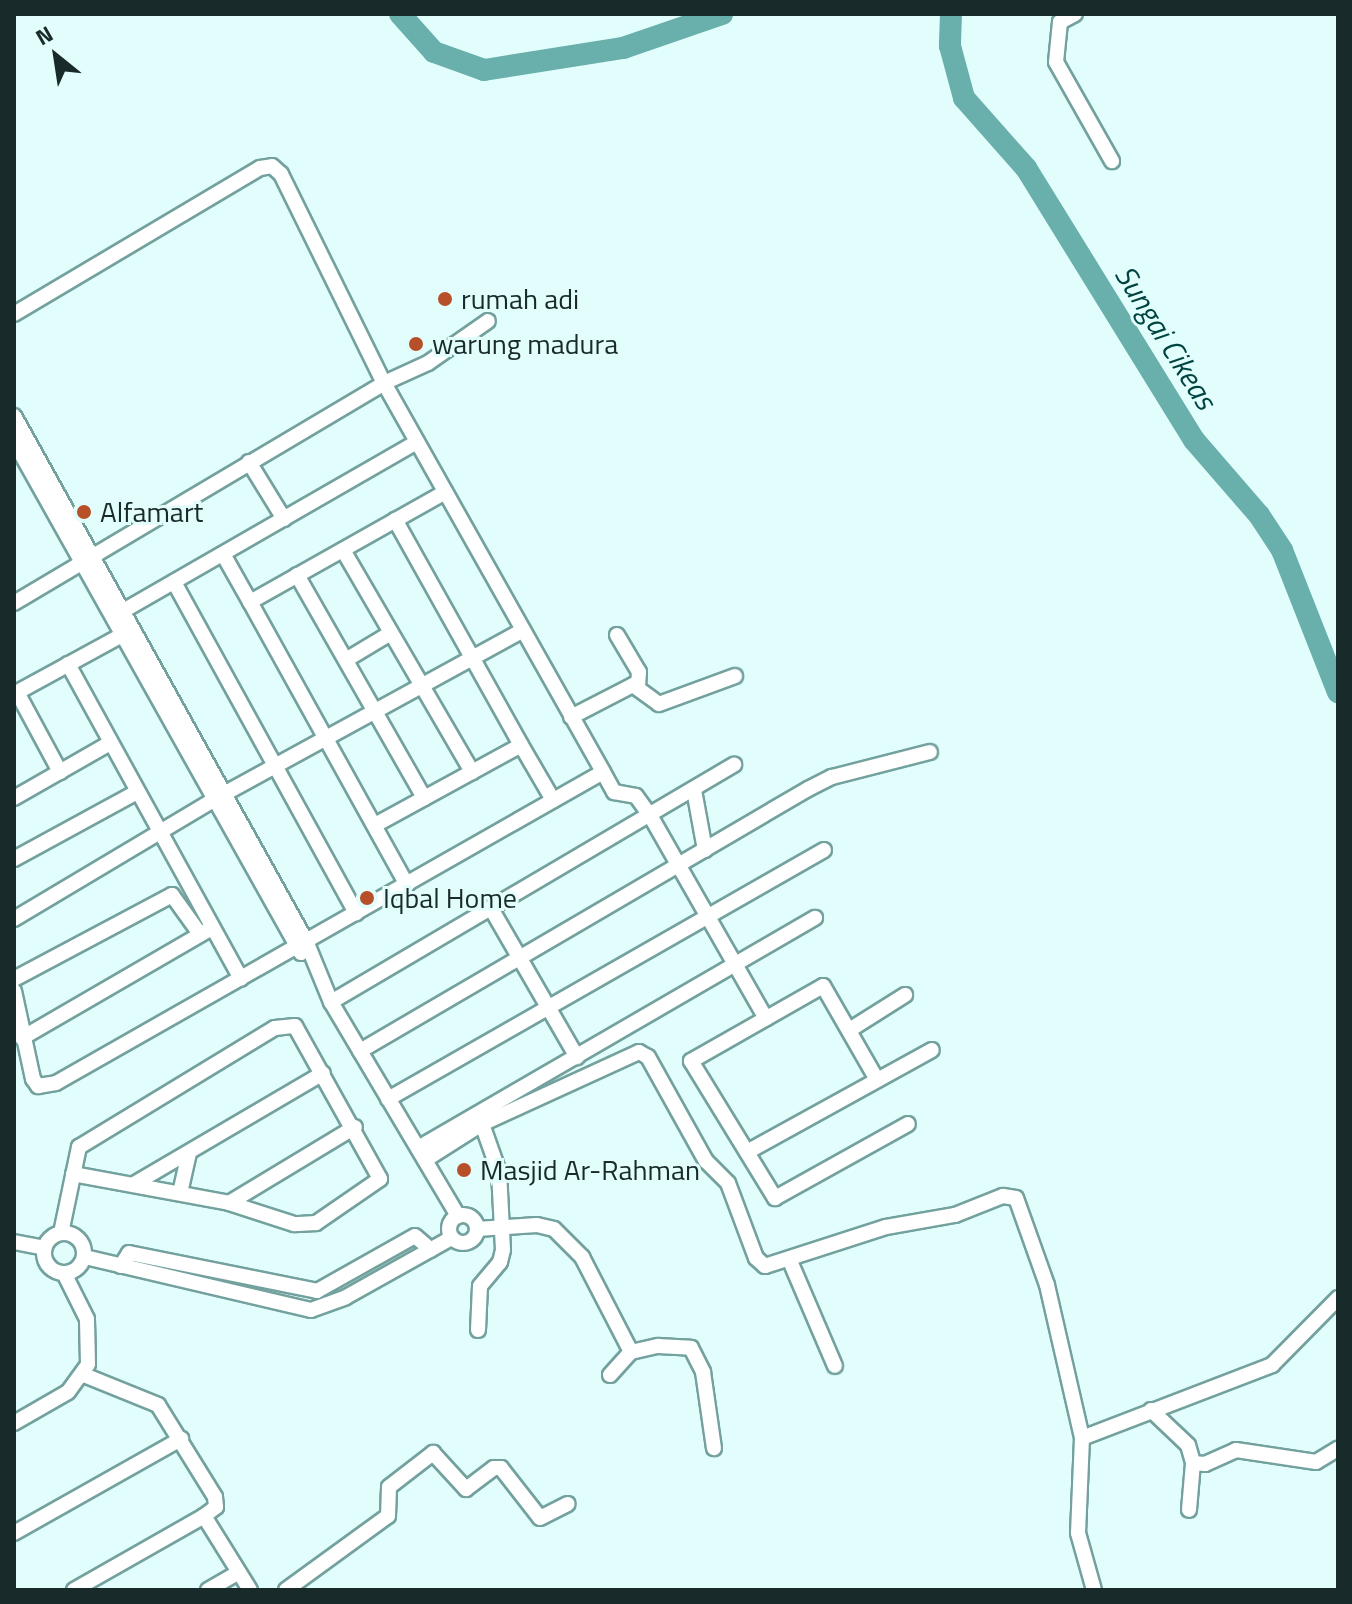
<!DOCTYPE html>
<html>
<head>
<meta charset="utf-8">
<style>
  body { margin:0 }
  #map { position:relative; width:1352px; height:1604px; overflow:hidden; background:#e2fefc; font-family:"Titillium Web",sans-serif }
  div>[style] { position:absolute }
  .river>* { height:22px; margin:-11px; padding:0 11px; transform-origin:11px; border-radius:11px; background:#69afab }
  .roads { filter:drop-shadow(2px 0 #73a19e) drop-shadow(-2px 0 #73a19e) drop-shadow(0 2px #73a19e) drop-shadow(0 -2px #73a19e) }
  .minor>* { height:14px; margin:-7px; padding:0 7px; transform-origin:7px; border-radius:7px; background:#fff }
  .minor>.ring { margin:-7px; padding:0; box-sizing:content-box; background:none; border:14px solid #fff; border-radius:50% }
  .dots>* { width:22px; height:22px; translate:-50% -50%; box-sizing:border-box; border:4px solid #e2fefc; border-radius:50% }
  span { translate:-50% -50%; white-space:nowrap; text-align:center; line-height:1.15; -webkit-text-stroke:6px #e2fefc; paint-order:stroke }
  .poi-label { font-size:28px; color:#182a29 }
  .left { translate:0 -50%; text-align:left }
  .water-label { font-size:30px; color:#004341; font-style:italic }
  .frame { position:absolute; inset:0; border:16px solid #182a29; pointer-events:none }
  .north { position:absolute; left:16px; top:16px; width:80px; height:80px; -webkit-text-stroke:6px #e2fefc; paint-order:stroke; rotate:330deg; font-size:22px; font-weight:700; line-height:32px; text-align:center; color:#182a29 }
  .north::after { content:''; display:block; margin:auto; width:28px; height:36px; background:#182a29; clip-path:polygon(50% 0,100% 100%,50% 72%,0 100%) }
</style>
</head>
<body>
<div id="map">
  <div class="river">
    <div style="left:400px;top:14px;width:51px;rotate:48.2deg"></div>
    <div style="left:434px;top:52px;width:53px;rotate:19.8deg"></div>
    <div style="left:484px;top:70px;width:141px;rotate:-9deg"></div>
    <div style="left:623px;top:48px;width:105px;rotate:-19deg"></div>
    <div style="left:951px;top:14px;width:32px;rotate:92deg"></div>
    <div style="left:950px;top:46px;width:54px;rotate:74.9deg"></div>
    <div style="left:964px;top:98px;width:94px;rotate:48.5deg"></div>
    <div style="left:1026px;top:168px;width:320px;rotate:58.3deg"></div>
    <div style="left:1194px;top:440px;width:99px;rotate:49.1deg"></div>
    <div style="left:1259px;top:515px;width:42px;rotate:56.7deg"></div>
    <div style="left:1282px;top:550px;width:153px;rotate:68.5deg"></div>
  </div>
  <div class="roads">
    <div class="minor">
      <div style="left:1075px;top:14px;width:17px;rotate:152deg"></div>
      <div style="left:1060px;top:22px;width:40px;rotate:95.7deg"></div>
      <div style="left:1056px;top:62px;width:114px;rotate:60.5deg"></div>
      <div style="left:14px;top:314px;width:286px;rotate:-30.7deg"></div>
      <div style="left:260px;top:168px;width:12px;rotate:-9deg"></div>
      <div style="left:272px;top:166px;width:12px;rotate:42deg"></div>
      <div style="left:281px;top:174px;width:233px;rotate:63.8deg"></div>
      <div style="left:384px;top:383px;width:446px;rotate:60.6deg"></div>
      <div style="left:603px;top:772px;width:23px;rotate:61deg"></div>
      <div style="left:614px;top:792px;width:22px;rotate:10deg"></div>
      <div style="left:636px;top:796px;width:26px;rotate:54deg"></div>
      <div style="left:651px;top:817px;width:232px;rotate:60.3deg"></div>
      <div style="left:14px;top:416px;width:601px;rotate:60.92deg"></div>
      <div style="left:306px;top:941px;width:66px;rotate:67.7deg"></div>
      <div style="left:331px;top:1002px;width:249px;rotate:59.3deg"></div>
      <div style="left:14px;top:441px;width:587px;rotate:60.73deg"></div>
      <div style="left:249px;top:462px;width:67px;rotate:58.4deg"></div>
      <div style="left:343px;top:550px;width:257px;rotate:59.8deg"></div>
      <div style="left:223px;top:554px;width:55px;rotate:60.6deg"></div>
      <div style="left:297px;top:575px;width:257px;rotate:60.3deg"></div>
      <div style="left:174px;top:582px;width:378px;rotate:61.2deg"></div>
      <div style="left:14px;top:603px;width:430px;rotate:-30.7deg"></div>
      <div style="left:384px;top:383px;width:48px;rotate:-24.4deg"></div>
      <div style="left:428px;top:363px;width:73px;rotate:-35deg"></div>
      <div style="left:116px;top:615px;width:347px;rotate:-29.9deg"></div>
      <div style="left:617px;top:635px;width:43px;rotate:59.3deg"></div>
      <div style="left:639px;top:672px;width:15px;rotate:94deg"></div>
      <div style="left:346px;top:660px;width:52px;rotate:-31deg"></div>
      <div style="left:68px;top:664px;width:359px;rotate:61.2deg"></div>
      <div style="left:17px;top:692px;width:91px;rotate:61.7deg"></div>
      <div style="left:14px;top:694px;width:128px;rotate:-28.6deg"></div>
      <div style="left:571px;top:717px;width:70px;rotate:-27.3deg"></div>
      <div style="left:633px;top:685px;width:32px;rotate:36deg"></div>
      <div style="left:659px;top:704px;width:81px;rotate:-20.2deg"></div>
      <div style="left:521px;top:745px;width:64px;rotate:59.8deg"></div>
      <div style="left:694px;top:790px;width:61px;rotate:79.6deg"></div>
      <div style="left:14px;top:798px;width:111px;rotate:-29.8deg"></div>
      <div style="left:375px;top:825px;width:166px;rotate:-28.7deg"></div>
      <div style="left:521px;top:745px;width:258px;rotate:-119.2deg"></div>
      <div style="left:14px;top:859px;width:140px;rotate:-28.6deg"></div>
      <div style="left:407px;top:885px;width:324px;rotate:-119deg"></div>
      <div style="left:250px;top:602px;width:224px;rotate:-29.4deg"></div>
      <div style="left:492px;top:910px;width:170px;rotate:60deg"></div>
      <div style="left:14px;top:919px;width:242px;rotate:-30.8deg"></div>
      <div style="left:222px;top:795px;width:342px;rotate:-28.7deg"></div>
      <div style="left:14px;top:979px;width:179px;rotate:-28deg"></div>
      <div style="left:172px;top:895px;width:48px;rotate:54.3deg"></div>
      <div style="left:14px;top:991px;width:90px;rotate:77.8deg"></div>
      <div style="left:33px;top:1079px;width:9px;rotate:54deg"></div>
      <div style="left:38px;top:1086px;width:18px;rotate:-9deg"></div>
      <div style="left:56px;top:1083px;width:629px;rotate:-29.62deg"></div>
      <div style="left:331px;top:1002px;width:468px;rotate:-30.5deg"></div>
      <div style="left:851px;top:1029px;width:64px;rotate:-32.2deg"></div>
      <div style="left:22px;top:1038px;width:215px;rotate:-30.1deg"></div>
      <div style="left:360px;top:1051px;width:519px;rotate:-30.32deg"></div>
      <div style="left:808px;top:789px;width:27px;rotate:-27deg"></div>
      <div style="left:832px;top:777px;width:101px;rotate:-14.3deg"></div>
      <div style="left:876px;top:1078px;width:106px;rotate:-119.9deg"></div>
      <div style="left:823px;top:986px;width:152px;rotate:150.4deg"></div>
      <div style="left:691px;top:1061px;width:161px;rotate:58.5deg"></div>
      <div style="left:775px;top:1198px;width:152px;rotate:-29.1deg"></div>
      <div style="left:388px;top:1099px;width:502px;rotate:-29.73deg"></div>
      <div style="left:418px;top:1148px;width:459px;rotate:-30.1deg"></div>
      <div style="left:747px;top:1152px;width:211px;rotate:-28.9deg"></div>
      <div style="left:425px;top:1160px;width:67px;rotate:-32.3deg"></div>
      <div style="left:482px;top:1124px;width:173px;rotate:-24.6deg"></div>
      <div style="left:639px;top:1052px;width:10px;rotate:29deg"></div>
      <div style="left:648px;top:1057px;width:119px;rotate:60.9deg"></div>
      <div style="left:706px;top:1161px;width:31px;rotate:45deg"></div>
      <div style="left:728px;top:1183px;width:80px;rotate:69.5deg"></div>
      <div style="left:756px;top:1258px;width:12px;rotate:42deg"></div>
      <div style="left:765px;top:1266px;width:127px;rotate:-17.9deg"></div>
      <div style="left:886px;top:1227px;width:70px;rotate:-9.9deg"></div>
      <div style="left:955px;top:1215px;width:52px;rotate:-21.6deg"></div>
      <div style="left:1003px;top:1196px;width:13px;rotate:9deg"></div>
      <div style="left:1016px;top:1198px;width:92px;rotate:70.4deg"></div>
      <div style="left:1047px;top:1285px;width:157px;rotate:77.1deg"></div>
      <div style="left:1082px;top:1438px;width:95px;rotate:92.4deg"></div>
      <div style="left:1078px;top:1533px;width:59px;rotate:74.3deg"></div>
      <div style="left:73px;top:1174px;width:159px;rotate:10.5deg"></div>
      <div style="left:229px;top:1203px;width:147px;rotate:-31.1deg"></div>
      <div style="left:134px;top:1184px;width:219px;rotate:-30.4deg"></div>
      <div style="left:180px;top:1193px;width:41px;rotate:-77.3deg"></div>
      <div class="ring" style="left:449px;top:1215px;width:14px;height:14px"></div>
      <div style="left:477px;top:1229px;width:60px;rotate:-3.8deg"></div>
      <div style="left:537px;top:1225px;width:17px;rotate:13deg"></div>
      <div style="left:554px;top:1229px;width:40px;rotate:45deg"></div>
      <div style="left:582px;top:1257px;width:107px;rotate:62.7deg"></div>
      <div style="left:631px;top:1352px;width:28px;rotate:-13deg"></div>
      <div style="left:658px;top:1346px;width:33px;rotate:3deg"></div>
      <div style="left:691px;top:1348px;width:27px;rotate:63deg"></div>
      <div style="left:703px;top:1372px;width:77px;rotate:81.8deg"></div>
      <div class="ring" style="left:44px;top:1233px;width:26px;height:26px"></div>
      <div style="left:61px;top:1233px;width:88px;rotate:-78.2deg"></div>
      <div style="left:79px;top:1147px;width:229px;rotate:-31.3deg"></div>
      <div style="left:275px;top:1028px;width:20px;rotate:-6deg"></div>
      <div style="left:295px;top:1026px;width:175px;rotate:60.9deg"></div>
      <div style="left:380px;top:1179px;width:78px;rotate:145.5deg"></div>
      <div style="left:316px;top:1223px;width:22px;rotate:177deg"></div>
      <div style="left:294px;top:1224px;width:68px;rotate:-162.1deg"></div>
      <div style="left:14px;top:1242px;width:31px;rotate:11deg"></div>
      <div style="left:85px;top:1257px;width:232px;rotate:13.2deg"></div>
      <div style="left:311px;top:1310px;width:37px;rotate:-20deg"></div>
      <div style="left:346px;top:1297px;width:120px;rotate:-29.3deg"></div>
      <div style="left:790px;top:1261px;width:114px;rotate:66.8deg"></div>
      <div style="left:121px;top:1266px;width:15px;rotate:-58deg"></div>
      <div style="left:129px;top:1253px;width:192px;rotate:11.4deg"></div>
      <div style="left:317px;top:1291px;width:112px;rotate:-29.3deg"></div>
      <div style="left:415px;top:1236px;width:21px;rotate:41deg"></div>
      <div style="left:478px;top:1330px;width:44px;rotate:-87.4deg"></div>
      <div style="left:480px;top:1286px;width:31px;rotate:-50deg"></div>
      <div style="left:500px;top:1262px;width:12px;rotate:-76deg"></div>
      <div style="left:503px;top:1250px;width:78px;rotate:-92.9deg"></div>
      <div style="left:499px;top:1172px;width:51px;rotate:-109.5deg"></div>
      <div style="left:84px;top:1375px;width:80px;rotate:22.1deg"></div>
      <div style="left:158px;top:1405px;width:108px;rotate:58.2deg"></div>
      <div style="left:215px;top:1497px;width:10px;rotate:84deg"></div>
      <div style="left:216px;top:1507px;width:15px;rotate:143deg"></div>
      <div style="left:204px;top:1516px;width:87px;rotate:58.1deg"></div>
      <div style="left:610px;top:1375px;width:31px;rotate:-48deg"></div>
      <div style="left:1151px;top:1410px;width:51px;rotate:43.4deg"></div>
      <div style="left:1188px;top:1445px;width:19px;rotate:74deg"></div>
      <div style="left:1193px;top:1463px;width:47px;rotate:94.9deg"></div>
      <div style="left:14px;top:1423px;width:62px;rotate:-29.9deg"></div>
      <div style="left:68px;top:1392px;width:34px;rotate:-54deg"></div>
      <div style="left:88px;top:1364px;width:45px;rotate:-91.3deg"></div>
      <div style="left:87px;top:1319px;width:51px;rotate:-116.6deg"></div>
      <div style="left:1082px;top:1438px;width:204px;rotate:-21deg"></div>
      <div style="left:1272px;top:1365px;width:94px;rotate:-45.4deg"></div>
      <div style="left:1193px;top:1463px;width:12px;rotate:5deg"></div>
      <div style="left:1205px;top:1464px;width:34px;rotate:-24deg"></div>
      <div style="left:1236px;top:1450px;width:81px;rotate:8.5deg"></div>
      <div style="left:1316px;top:1462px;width:26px;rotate:-31deg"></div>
      <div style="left:14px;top:1533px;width:192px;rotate:-29.4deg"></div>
      <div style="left:74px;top:1590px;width:150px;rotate:-29.6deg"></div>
      <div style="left:208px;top:1590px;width:34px;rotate:-30deg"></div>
      <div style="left:286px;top:1590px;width:126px;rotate:-36deg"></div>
      <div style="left:388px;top:1516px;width:29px;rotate:-88deg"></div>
      <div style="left:389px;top:1487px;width:56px;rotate:-37.7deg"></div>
      <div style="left:433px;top:1453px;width:49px;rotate:47.5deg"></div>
      <div style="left:466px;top:1489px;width:35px;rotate:-37deg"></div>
      <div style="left:494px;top:1468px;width:7px"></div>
      <div style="left:501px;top:1468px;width:63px;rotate:52deg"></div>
      <div style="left:540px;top:1518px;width:31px;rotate:-27deg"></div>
    </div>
  </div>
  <div class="dots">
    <div style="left:445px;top:299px;background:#b74f29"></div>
    <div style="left:416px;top:344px;background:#b74f29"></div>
    <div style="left:84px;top:512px;background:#b74f29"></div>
    <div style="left:367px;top:898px;background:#b74f29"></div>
    <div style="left:464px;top:1170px;background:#b74f29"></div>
  </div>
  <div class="poi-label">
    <span class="left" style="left:461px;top:299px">rumah adi</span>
    <span class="left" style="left:432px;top:344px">warung madura</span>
    <span class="left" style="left:100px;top:512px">Alfamart</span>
    <span class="left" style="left:383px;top:898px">Iqbal Home</span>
    <span class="left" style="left:480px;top:1170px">Masjid Ar-Rahman</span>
  </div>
  <div class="water-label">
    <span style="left:1166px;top:337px;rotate:58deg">Sungai Cikeas</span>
  </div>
  <div class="frame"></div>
  <div class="north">N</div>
</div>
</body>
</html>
